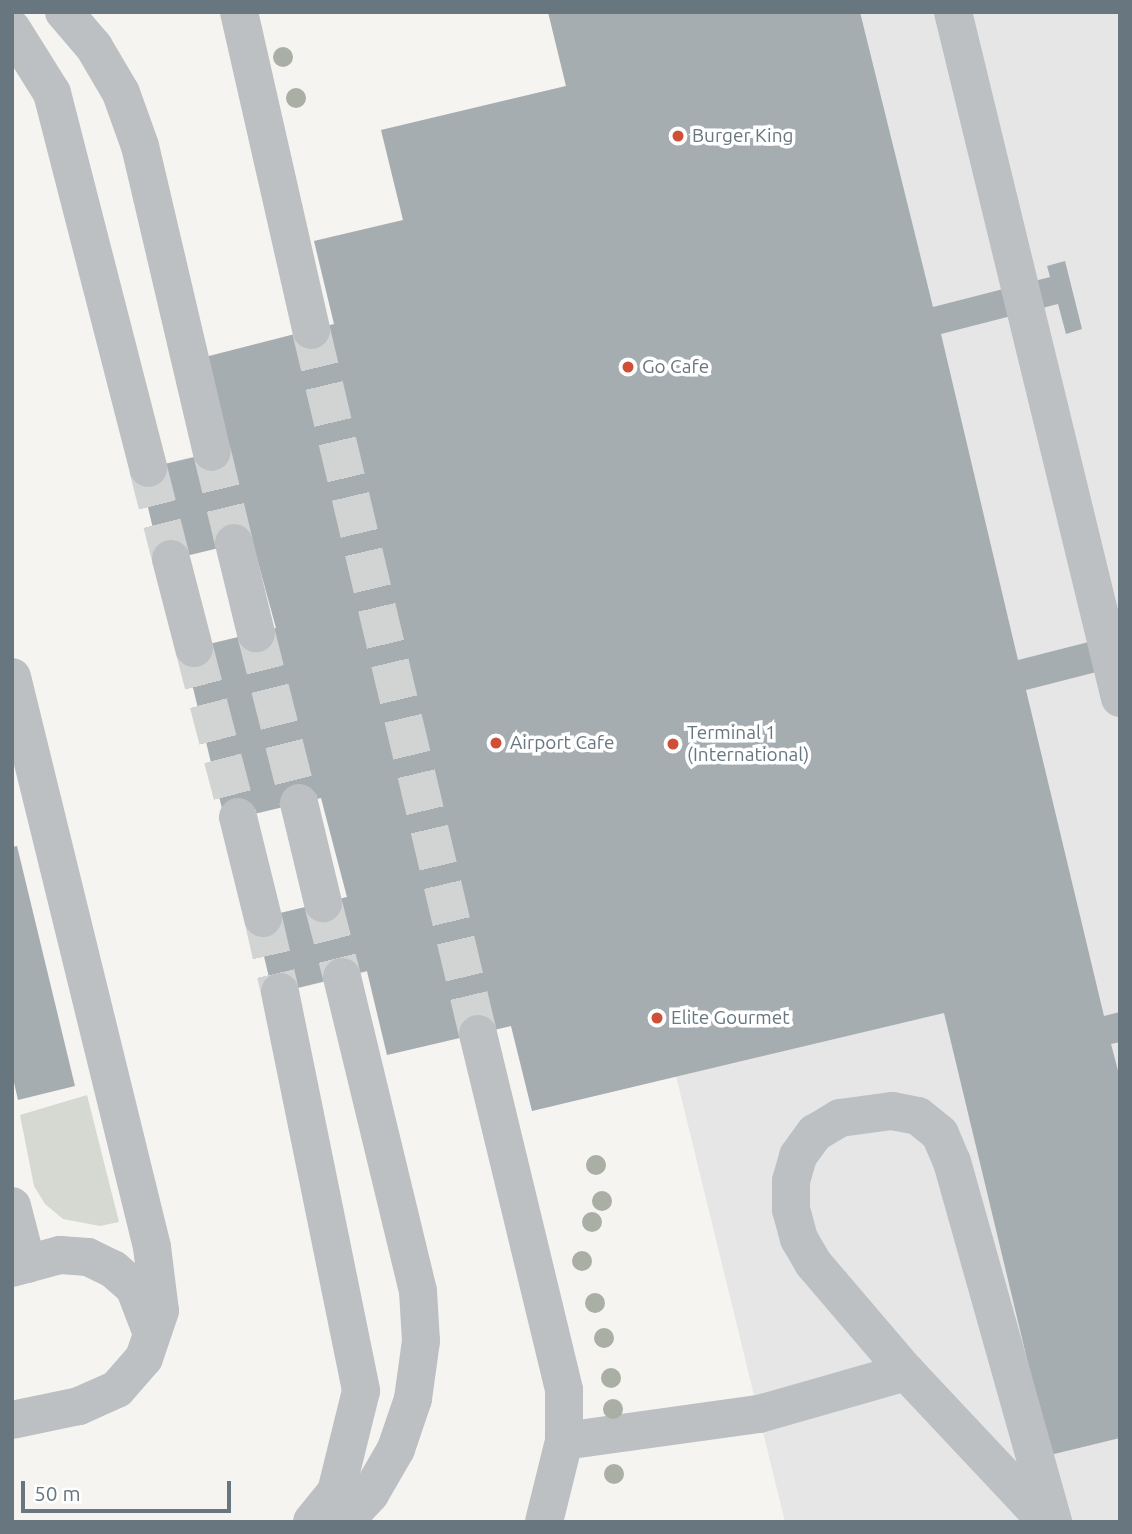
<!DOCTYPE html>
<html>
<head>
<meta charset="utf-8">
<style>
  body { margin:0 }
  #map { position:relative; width:1132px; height:1534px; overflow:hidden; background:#f5f4f1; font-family:Ubuntu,sans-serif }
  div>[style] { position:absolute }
  .built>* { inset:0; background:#e5e6e5 }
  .green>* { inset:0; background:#d5d9d1 }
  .building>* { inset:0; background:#a6adb1 }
  .minor-tunnel>* { height:38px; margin-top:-19px; transform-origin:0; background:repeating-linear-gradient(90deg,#d2d4d4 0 38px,transparent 0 57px) }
  .minor>* { height:38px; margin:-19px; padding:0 19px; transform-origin:19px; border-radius:19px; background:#bcc0c3 }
  .trees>* { width:20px; height:20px; margin:-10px; border-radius:50%; background:#a9afa4 }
  .dots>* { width:19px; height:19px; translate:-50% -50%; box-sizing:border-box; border:4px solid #fff; border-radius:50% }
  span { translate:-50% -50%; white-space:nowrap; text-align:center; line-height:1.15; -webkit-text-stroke:7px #fff; paint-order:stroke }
  .poi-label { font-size:19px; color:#67767f }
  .left { translate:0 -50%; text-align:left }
  .frame { position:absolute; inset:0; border:14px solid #67767f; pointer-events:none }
  .scale { position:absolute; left:21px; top:1481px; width:210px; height:32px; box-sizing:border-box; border:4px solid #67767f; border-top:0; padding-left:9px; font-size:21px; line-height:24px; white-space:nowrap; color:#67767f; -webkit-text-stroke:5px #fff; paint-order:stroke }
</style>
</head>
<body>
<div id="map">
  <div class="built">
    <div style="clip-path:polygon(548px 12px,1120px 12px,1120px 1522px,785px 1522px,676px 1076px,532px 1111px,511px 1026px,387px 1055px,367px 972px,273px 994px,255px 919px,347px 897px,321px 798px,225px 821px,184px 650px,276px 628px,252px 540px,139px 470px,228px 448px,205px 357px,334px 324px,314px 241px,403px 220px,381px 130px,566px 86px)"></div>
  </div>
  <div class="green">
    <div style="clip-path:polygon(87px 1095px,119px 1222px,100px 1226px,63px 1219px,45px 1204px,34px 1186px,20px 1115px)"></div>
  </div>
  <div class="building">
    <div style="clip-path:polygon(548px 12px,860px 12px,933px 307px,1050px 277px,1047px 266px,1065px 261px,1082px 329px,1066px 334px,1058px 304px,941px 334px,1018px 660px,1120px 634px,1120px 666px,1026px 690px,1104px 1016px,1120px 1012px,1120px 1042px,1111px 1044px,1120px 1078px,1120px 1438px,1050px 1455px,944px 1013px,532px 1111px,511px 1026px,387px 1055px,367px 971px,273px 994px,255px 919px,347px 897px,321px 798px,225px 821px,184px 650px,276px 628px,252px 540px,161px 562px,139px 470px,229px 449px,205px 357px,334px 324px,314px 241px,403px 220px,381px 130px,566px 86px)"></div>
    <div style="clip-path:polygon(17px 846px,75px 1086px,18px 1100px,12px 1074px,12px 847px)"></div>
  </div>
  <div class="minor-tunnel">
    <div style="left:311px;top:330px;width:724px;rotate:76.66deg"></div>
    <div style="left:212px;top:452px;width:94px;rotate:76.4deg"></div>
    <div style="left:148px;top:468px;width:94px;rotate:75.8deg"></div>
    <div style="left:256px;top:633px;width:175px;rotate:75.8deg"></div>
    <div style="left:194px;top:648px;width:175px;rotate:75.4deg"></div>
    <div style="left:323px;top:903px;width:76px;rotate:75.6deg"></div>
    <div style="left:263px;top:918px;width:76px;rotate:77.1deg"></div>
  </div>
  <div class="minor">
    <div style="left:64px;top:12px;width:46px;rotate:49.4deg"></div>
    <div style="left:94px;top:47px;width:53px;rotate:59.6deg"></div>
    <div style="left:121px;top:93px;width:56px;rotate:70.3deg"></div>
    <div style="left:140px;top:146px;width:314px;rotate:76.8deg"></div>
    <div style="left:239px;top:12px;width:326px;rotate:77.2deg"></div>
    <div style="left:953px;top:12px;width:706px;rotate:76.32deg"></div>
    <div style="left:12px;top:29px;width:75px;rotate:58deg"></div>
    <div style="left:52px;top:93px;width:387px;rotate:75.6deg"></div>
    <div style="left:234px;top:543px;width:93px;rotate:76.3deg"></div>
    <div style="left:171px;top:559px;width:92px;rotate:75.5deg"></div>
    <div style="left:12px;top:677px;width:587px;rotate:76.2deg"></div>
    <div style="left:152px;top:1247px;width:64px;rotate:82.9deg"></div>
    <div style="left:160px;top:1311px;width:50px;rotate:108.8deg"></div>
    <div style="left:144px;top:1358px;width:41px;rotate:131.1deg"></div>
    <div style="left:117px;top:1389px;width:42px;rotate:155.9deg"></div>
    <div style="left:79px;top:1406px;width:68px;rotate:168.2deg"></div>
    <div style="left:299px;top:803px;width:103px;rotate:76.5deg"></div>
    <div style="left:238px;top:817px;width:104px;rotate:76.1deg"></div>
    <div style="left:342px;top:977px;width:323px;rotate:76.4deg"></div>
    <div style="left:418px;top:1291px;width:50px;rotate:86.6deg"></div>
    <div style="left:421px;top:1341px;width:59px;rotate:97.9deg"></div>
    <div style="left:413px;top:1399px;width:53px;rotate:108.8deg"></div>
    <div style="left:396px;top:1449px;width:52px;rotate:120deg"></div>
    <div style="left:370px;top:1494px;width:38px;rotate:133deg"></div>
    <div style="left:280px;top:992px;width:407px;rotate:78.5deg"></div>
    <div style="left:361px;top:1391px;width:104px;rotate:103.9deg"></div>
    <div style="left:336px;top:1492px;width:38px;rotate:129deg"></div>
    <div style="left:478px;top:1034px;width:366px;rotate:76.4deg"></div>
    <div style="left:564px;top:1390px;width:51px;rotate:90deg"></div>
    <div style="left:564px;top:1441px;width:83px;rotate:103.9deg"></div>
    <div style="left:12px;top:1206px;width:60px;rotate:75.5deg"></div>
    <div style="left:12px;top:1268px;width:50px;rotate:-15.2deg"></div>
    <div style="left:60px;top:1255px;width:28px;rotate:4deg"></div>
    <div style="left:88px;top:1257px;width:28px;rotate:26deg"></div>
    <div style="left:113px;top:1269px;width:28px;rotate:41deg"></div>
    <div style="left:134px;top:1287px;width:47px;rotate:68.9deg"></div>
    <div style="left:564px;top:1441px;width:197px;rotate:-7.9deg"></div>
    <div style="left:759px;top:1414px;width:153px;rotate:-15.9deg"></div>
    <div style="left:1047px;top:1522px;width:206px;rotate:-133.2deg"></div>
    <div style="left:906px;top:1372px;width:143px;rotate:-130.5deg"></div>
    <div style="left:813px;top:1263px;width:28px;rotate:-120deg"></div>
    <div style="left:799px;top:1239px;width:30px;rotate:-105deg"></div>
    <div style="left:791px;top:1210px;width:29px;rotate:-90deg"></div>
    <div style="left:791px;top:1181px;width:26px;rotate:-74deg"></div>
    <div style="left:798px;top:1156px;width:29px;rotate:-54deg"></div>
    <div style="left:815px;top:1133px;width:29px;rotate:-31deg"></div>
    <div style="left:840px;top:1118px;width:52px;rotate:-7.7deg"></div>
    <div style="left:892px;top:1111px;width:26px;rotate:11deg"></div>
    <div style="left:918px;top:1116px;width:28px;rotate:39deg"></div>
    <div style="left:940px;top:1134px;width:30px;rotate:67deg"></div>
    <div style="left:952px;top:1162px;width:374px;rotate:74.3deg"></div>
  </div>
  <div class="trees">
    <div style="left:283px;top:57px"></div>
    <div style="left:296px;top:98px"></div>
    <div style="left:596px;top:1165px"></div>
    <div style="left:602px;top:1201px"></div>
    <div style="left:592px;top:1222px"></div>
    <div style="left:582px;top:1261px"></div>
    <div style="left:595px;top:1303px"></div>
    <div style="left:604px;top:1338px"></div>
    <div style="left:611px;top:1378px"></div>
    <div style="left:613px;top:1409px"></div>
    <div style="left:614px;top:1474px"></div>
  </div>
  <div class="dots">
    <div style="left:678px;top:136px;background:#cf4f37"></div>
    <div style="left:628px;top:367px;background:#cf4f37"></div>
    <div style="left:496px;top:743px;background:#cf4f37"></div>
    <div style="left:673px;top:744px;background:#cf4f37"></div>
    <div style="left:657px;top:1018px;background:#cf4f37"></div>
  </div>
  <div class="poi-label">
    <span class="left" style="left:692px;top:136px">Burger King</span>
    <span class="left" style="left:642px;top:367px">Go Cafe</span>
    <span class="left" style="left:687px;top:744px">Terminal 1<br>(International)</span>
    <span class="left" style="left:510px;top:743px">Airport Cafe</span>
    <span class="left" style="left:671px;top:1018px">Elite Gourmet</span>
  </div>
  <div class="frame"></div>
  <div class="scale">50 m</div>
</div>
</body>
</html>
